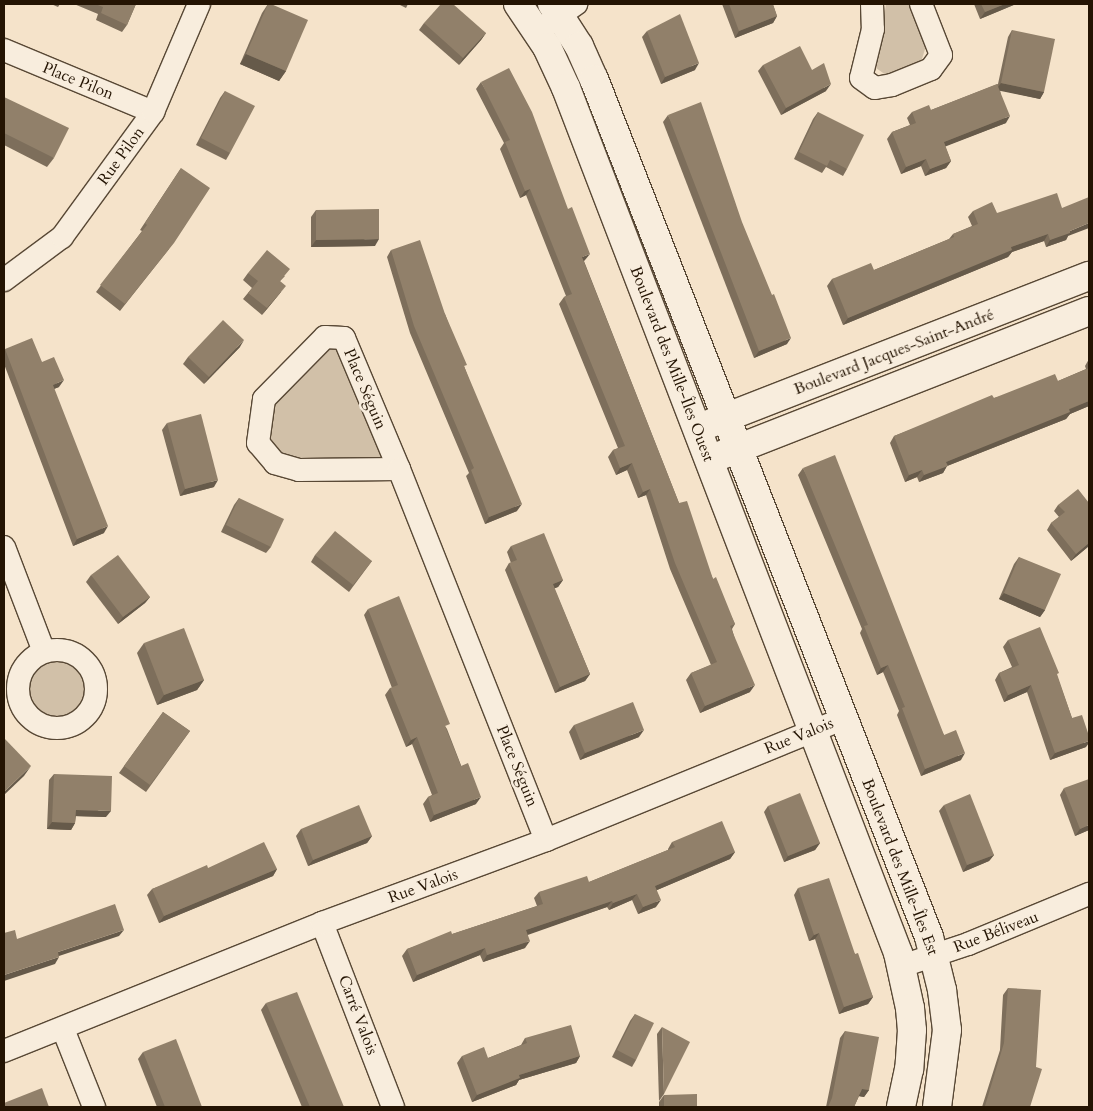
<!DOCTYPE html>
<html>
<head>
<meta charset="utf-8">
<style>
  body { margin:0 }
  #map { position:relative; width:1093px; height:1111px; overflow:hidden; background:#f5e3ca; font-family:Cardo,serif }
  div>[style] { position:absolute }
  .green>* { inset:0; background:#d1c0a8 }
  .round { border-radius:50% }
  .roads { filter:drop-shadow(1px 0 #584835) drop-shadow(-1px 0 #584835) drop-shadow(0 1px #584835) drop-shadow(0 -1px #584835) }
  .minor>* { height:22px; margin:-11px; padding:0 11px; transform-origin:11px; border-radius:11px; background:#f8eddd }
  .minor>.ring { margin:-11px; padding:0; box-sizing:content-box; background:none; border:22px solid #f8eddd; border-radius:50% }
  .tertiary>* { height:28px; margin:-14px; padding:0 14px; transform-origin:14px; border-radius:14px; background:#f8eddd }
  .wall>* { inset:0; background:#7d6e5b }
  .shaded-wall>* { inset:0; background:#665a4a }
  .building>* { inset:0; background:#91806a }
  span { translate:-50% -50%; white-space:nowrap; text-align:center; line-height:1.15; -webkit-text-stroke:5px #f8eddd; paint-order:stroke }
  .street-label { font-size:16px; color:#241403 }
  .frame { position:absolute; inset:0; border:5px solid #241403; pointer-events:none }
</style>
</head>
<body>
<div id="map">
  <div class="green">
    <div style="clip-path:polygon(886px 4px,909px 4px,926px 46px,921px 62px,886px 75px,876px 68px)"></div>
    <div style="clip-path:polygon(324px 347px,339px 347px,385px 457px,296px 463px,265px 444px,270px 401px)"></div>
    <div class="round" style="left:23px;top:655px;width:68px;height:68px"></div>
  </div>
  <div class="roads">
    <div class="minor">
      <div style="left:872px;top:4px;width:25px;rotate:88deg"></div>
      <div style="left:873px;top:29px;width:50px;rotate:103.8deg"></div>
      <div style="left:861px;top:78px;width:17px;rotate:36deg"></div>
      <div style="left:875px;top:88px;width:17px;rotate:-10deg"></div>
      <div style="left:892px;top:85px;width:42px;rotate:-22.3deg"></div>
      <div style="left:931px;top:69px;width:17px;rotate:-54deg"></div>
      <div style="left:941px;top:55px;width:55px;rotate:-111.4deg"></div>
      <div style="left:546px;top:25px;width:37px;rotate:-35deg"></div>
      <div style="left:4px;top:50px;width:161px;rotate:22.6deg"></div>
      <div style="left:4px;top:280px;width:72px;rotate:-36.6deg"></div>
      <div style="left:62px;top:237px;width:155px;rotate:-53.9deg"></div>
      <div style="left:153px;top:112px;width:117px;rotate:-66.9deg"></div>
      <div style="left:399px;top:469px;width:100px;rotate:179.4deg"></div>
      <div style="left:299px;top:470px;width:25px;rotate:-164deg"></div>
      <div style="left:275px;top:463px;width:26px;rotate:-130deg"></div>
      <div style="left:258px;top:443px;width:44px;rotate:-82.2deg"></div>
      <div style="left:264px;top:399px;width:87px;rotate:-45.5deg"></div>
      <div style="left:325px;top:337px;width:19px;rotate:3deg"></div>
      <div style="left:344px;top:338px;width:142px;rotate:67.2deg"></div>
      <div style="left:399px;top:469px;width:399px;rotate:68.4deg"></div>
      <div style="left:4px;top:547px;width:112px;rotate:69.1deg"></div>
      <div class="ring" style="left:18px;top:650px;width:56px;height:56px"></div>
      <div style="left:322px;top:923px;width:197px;rotate:68.9deg"></div>
      <div style="left:902px;top:966px;width:70px;rotate:-18.4deg"></div>
      <div style="left:968px;top:944px;width:131px;rotate:-22.5deg"></div>
      <div style="left:63px;top:1029px;width:84px;rotate:68.3deg"></div>
      <div style="left:4px;top:1051px;width:343px;rotate:-21.9deg"></div>
      <div style="left:322px;top:923px;width:239px;rotate:-20.3deg"></div>
      <div style="left:546px;top:840px;width:320px;rotate:-22.2deg"></div>
    </div>
    <div class="tertiary">
      <div style="left:518px;top:4px;width:52px;rotate:56deg"></div>
      <div style="left:547px;top:47px;width:45px;rotate:65.1deg"></div>
      <div style="left:566px;top:88px;width:927px;rotate:69deg"></div>
      <div style="left:898px;top:953px;width:56px;rotate:77.7deg"></div>
      <div style="left:910px;top:1008px;width:22px;rotate:85deg"></div>
      <div style="left:912px;top:1030px;width:39px;rotate:94deg"></div>
      <div style="left:909px;top:1069px;width:39px;rotate:102deg"></div>
      <div style="left:552px;top:4px;width:50px;rotate:57.3deg"></div>
      <div style="left:579px;top:46px;width:36px;rotate:66deg"></div>
      <div style="left:594px;top:79px;width:921px;rotate:68.67deg"></div>
      <div style="left:929px;top:937px;width:55px;rotate:76.2deg"></div>
      <div style="left:942px;top:990px;width:40px;rotate:82.9deg"></div>
      <div style="left:947px;top:1030px;width:78px;rotate:97.4deg"></div>
      <div style="left:709px;top:424px;width:408px;rotate:-21.3deg"></div>
      <div style="left:719px;top:456px;width:397px;rotate:-21.4deg"></div>
    </div>
  </div>
  <div class="wall">
    <div style="clip-path:polygon(51px 4px,60px 4px,58px 7px)"></div>
    <div style="clip-path:polygon(74px 4px,136px 4px,127px 25px,122px 32px,96px 20px,98px 14px)"></div>
    <div style="clip-path:polygon(268px 4px,286px 71px,279px 81px,240px 64px,262px 13px)"></div>
    <div style="clip-path:polygon(398px 4px,408px 4px,406px 8px)"></div>
    <div style="clip-path:polygon(722px 4px,777px 4px,773px 5px,777px 16px,773px 23px,735px 38px)"></div>
    <div style="clip-path:polygon(974px 4px,1016px 4px,980px 19px)"></div>
    <div style="clip-path:polygon(424px 23px,486px 33px,481px 40px,459px 65px,419px 30px)"></div>
    <div style="clip-path:polygon(1012px 30px,1044px 92px,1040px 99px,1000px 90px,1006px 123px,945px 146px,951px 161px,946px 168px,925px 176px,921px 166px,901px 174px,887px 139px,892px 132px,910px 125px,907px 118px,912px 112px,931px 110px,998px 84px,1008px 37px)"></div>
    <div style="clip-path:polygon(647px 31px,695px 70px,661px 84px,642px 37px)"></div>
    <div style="clip-path:polygon(763px 65px,812px 70px,826px 91px,781px 115px,758px 71px)"></div>
    <div style="clip-path:polygon(481px 82px,585px 260px,584px 261px,679px 503px,713px 579px,735px 624px,732px 629px,750px 692px,700px 713px,686px 680px,691px 673px,711px 665px,670px 569px,646px 495px,638px 498px,627px 470px,616px 475px,608px 457px,613px 450px,618px 448px,559px 304px,564px 297px,566px 296px,526px 195px,520px 198px,500px 149px,504px 143px,476px 89px)"></div>
    <div style="clip-path:polygon(225px 91px,230px 153px,226px 160px,196px 145px,220px 98px)"></div>
    <div style="clip-path:polygon(4px 97px,54px 158px,47px 167px,4px 145px)"></div>
    <div style="clip-path:polygon(818px 112px,847px 169px,843px 176px,826px 167px,822px 173px,794px 159px,813px 119px)"></div>
    <div style="clip-path:polygon(668px 115px,787px 344px,754px 358px,663px 122px)"></div>
    <div style="clip-path:polygon(181px 168px,169px 249px,120px 311px,96px 292px,142px 231px,140px 230px)"></div>
    <div style="clip-path:polygon(316px 210px,375px 246px,311px 247px,311px 217px)"></div>
    <div style="clip-path:polygon(973px 211px,997px 213px,1068px 236px,1066px 240px,1046px 247px,1044px 241px,1012px 252px,1008px 257px,843px 325px,827px 286px,832px 279px,874px 270px,949px 239px,953px 234px,972px 226px,968px 217px)"></div>
    <div style="clip-path:polygon(391px 250px,445px 314px,517px 511px,485px 524px,466px 476px,469px 473px,410px 333px,387px 257px)"></div>
    <div style="clip-path:polygon(248px 273px,285px 276px,280px 281px,281px 292px,262px 315px,243px 299px,252px 288px,243px 280px)"></div>
    <div style="clip-path:polygon(240px 347px,204px 384px,183px 364px,188px 357px)"></div>
    <div style="clip-path:polygon(5px 349px,42px 362px,59px 387px,54px 389px,104px 533px,73px 546px,4px 364px,4px 351px)"></div>
    <div style="clip-path:polygon(1089px 359px,1089px 406px,1070px 414px,1066px 419px,947px 466px,943px 473px,919px 482px,917px 477px,905px 482px,890px 443px,894px 436px,994px 398px,1058px 381px,1086px 369px,1085px 366px)"></div>
    <div style="clip-path:polygon(167px 423px,214px 487px,180px 496px,162px 430px)"></div>
    <div style="clip-path:polygon(803px 468px,944px 735px,961px 760px,921px 776px,897px 715px,899px 711px,883px 672px,877px 675px,860px 633px,862px 629px,798px 475px)"></div>
    <div style="clip-path:polygon(239px 498px,271px 547px,266px 553px,221px 532px,234px 505px)"></div>
    <div style="clip-path:polygon(1089px 503px,1089px 546px,1071px 561px,1047px 530px,1051px 523px,1059px 517px,1054px 511px,1058px 505px)"></div>
    <div style="clip-path:polygon(511px 546px,563px 580px,558px 587px,554px 588px,590px 674px,585px 681px,555px 693px,505px 570px,509px 563px,511px 563px,507px 552px)"></div>
    <div style="clip-path:polygon(315px 555px,372px 561px,349px 592px,311px 562px)"></div>
    <div style="clip-path:polygon(1019px 557px,1045px 610px,1040px 617px,999px 599px,1014px 564px)"></div>
    <div style="clip-path:polygon(91px 575px,150px 597px,145px 603px,118px 624px,86px 582px)"></div>
    <div style="clip-path:polygon(368px 609px,447px 729px,476px 804px,430px 822px,423px 804px,428px 797px,432px 795px,412px 744px,406px 747px,385px 695px,390px 688px,392px 688px,364px 615px)"></div>
    <div style="clip-path:polygon(1008px 640px,1057px 676px,1072px 718px,1086px 747px,1050px 760px,1027px 692px,1004px 702px,995px 680px,999px 673px,1012px 667px,1003px 647px)"></div>
    <div style="clip-path:polygon(144px 643px,204px 680px,197px 690px,157px 705px,137px 653px)"></div>
    <div style="clip-path:polygon(163px 712px,190px 731px,146px 792px,119px 773px)"></div>
    <div style="clip-path:polygon(574px 725px,639px 737px,580px 760px,569px 732px)"></div>
    <div style="clip-path:polygon(54px 774px,106px 817px,76px 816px,75px 823px,71px 830px,47px 829px,49px 780px)"></div>
    <div style="clip-path:polygon(1064px 788px,1089px 830px,1075px 836px,1060px 795px)"></div>
    <div style="clip-path:polygon(944px 805px,994px 855px,989px 861px,963px 872px,939px 811px)"></div>
    <div style="clip-path:polygon(768px 806px,820px 843px,815px 850px,784px 862px,764px 812px)"></div>
    <div style="clip-path:polygon(301px 829px,372px 836px,367px 843px,308px 866px,296px 836px)"></div>
    <div style="clip-path:polygon(672px 842px,735px 852px,730px 859px,657px 890px,656px 907px,638px 914px,632px 900px,609px 910px,607px 907px,528px 934px,525px 948px,483px 962px,480px 955px,413px 982px,402px 956px,407px 949px,537px 906px,534px 898px,539px 892px,589px 882px,668px 850px,668px 849px)"></div>
    <div style="clip-path:polygon(208px 868px,277px 869px,273px 876px,159px 923px,147px 895px,152px 889px)"></div>
    <div style="clip-path:polygon(798px 888px,855px 954px,873px 997px,868px 1004px,839px 1014px,815px 939px,809px 941px,794px 895px)"></div>
    <div style="clip-path:polygon(1008px 988px,1030px 1107px,982px 1107px,1000px 1050px,1003px 995px)"></div>
    <div style="clip-path:polygon(266px 1003px,344px 1107px,302px 1107px,261px 1010px)"></div>
    <div style="clip-path:polygon(635px 1014px,636px 1060px,632px 1067px,612px 1057px,630px 1021px)"></div>
    <div style="clip-path:polygon(662px 1027px,664px 1094px,659px 1101px,657px 1034px)"></div>
    <div style="clip-path:polygon(845px 1031px,869px 1090px,864px 1097px,859px 1096px,854px 1107px,826px 1107px,840px 1038px)"></div>
    <div style="clip-path:polygon(525px 1038px,580px 1056px,576px 1063px,519px 1080px,516px 1085px,472px 1102px,457px 1063px,462px 1056px,488px 1058px,521px 1045px)"></div>
    <div style="clip-path:polygon(143px 1052px,202px 1107px,157px 1107px,138px 1059px)"></div>
    <div style="clip-path:polygon(664px 1095px,697px 1107px,659px 1107px,659px 1102px)"></div>
  </div>
  <div class="shaded-wall">
    <div style="clip-path:polygon(1005px 4px,1016px 4px,980px 19px,985px 12px)"></div>
    <div style="clip-path:polygon(777px 16px,773px 23px,735px 38px,739px 31px)"></div>
    <div style="clip-path:polygon(486px 33px,481px 40px,459px 65px,463px 58px)"></div>
    <div style="clip-path:polygon(246px 54px,286px 71px,279px 81px,240px 64px)"></div>
    <div style="clip-path:polygon(699px 63px,695px 70px,661px 84px,665px 77px)"></div>
    <div style="clip-path:polygon(1001px 83px,1044px 92px,1040px 99px,996px 90px)"></div>
    <div style="clip-path:polygon(831px 84px,826px 91px,781px 115px,786px 108px)"></div>
    <div style="clip-path:polygon(1010px 116px,1006px 123px,939px 149px,944px 142px)"></div>
    <div style="clip-path:polygon(926px 159px,921px 166px,901px 174px,906px 167px)"></div>
    <div style="clip-path:polygon(951px 161px,946px 168px,925px 176px,930px 169px)"></div>
    <div style="clip-path:polygon(530px 189px,526px 195px,520px 198px,525px 191px)"></div>
    <div style="clip-path:polygon(1089px 223px,1089px 228px,1068px 236px,1066px 240px,1046px 247px,1050px 240px,1070px 231px)"></div>
    <div style="clip-path:polygon(1048px 234px,1044px 241px,1012px 252px,1008px 257px,843px 325px,848px 318px,1011px 247px)"></div>
    <div style="clip-path:polygon(379px 239px,375px 246px,311px 247px,316px 240px)"></div>
    <div style="clip-path:polygon(590px 254px,585px 260px,578px 263px,582px 257px)"></div>
    <div style="clip-path:polygon(286px 286px,281px 292px,262px 315px,267px 308px)"></div>
    <div style="clip-path:polygon(791px 338px,787px 344px,754px 358px,759px 351px)"></div>
    <div style="clip-path:polygon(244px 340px,240px 347px,204px 384px,209px 377px)"></div>
    <div style="clip-path:polygon(64px 380px,59px 387px,48px 391px,53px 385px)"></div>
    <div style="clip-path:polygon(1089px 401px,1089px 406px,1070px 414px,1066px 419px,947px 466px,943px 473px,919px 482px,924px 475px,946px 462px)"></div>
    <div style="clip-path:polygon(632px 463px,627px 470px,616px 475px,620px 468px)"></div>
    <div style="clip-path:polygon(922px 470px,917px 477px,905px 482px,909px 475px)"></div>
    <div style="clip-path:polygon(218px 480px,214px 487px,180px 496px,185px 489px)"></div>
    <div style="clip-path:polygon(650px 489px,646px 495px,638px 498px,643px 492px)"></div>
    <div style="clip-path:polygon(522px 504px,517px 511px,485px 524px,489px 517px)"></div>
    <div style="clip-path:polygon(108px 526px,104px 533px,73px 546px,77px 539px)"></div>
    <div style="clip-path:polygon(1089px 543px,1089px 546px,1071px 561px,1076px 554px)"></div>
    <div style="clip-path:polygon(563px 580px,558px 587px,548px 591px,553px 584px)"></div>
    <div style="clip-path:polygon(1004px 593px,1045px 610px,1040px 617px,999px 599px)"></div>
    <div style="clip-path:polygon(150px 597px,145px 603px,118px 624px,123px 617px)"></div>
    <div style="clip-path:polygon(888px 665px,883px 672px,877px 675px,881px 668px)"></div>
    <div style="clip-path:polygon(590px 674px,585px 681px,555px 693px,560px 687px)"></div>
    <div style="clip-path:polygon(204px 680px,197px 690px,157px 705px,164px 695px)"></div>
    <div style="clip-path:polygon(755px 685px,750px 692px,700px 713px,705px 706px)"></div>
    <div style="clip-path:polygon(1031px 685px,1027px 692px,1004px 702px,1008px 695px)"></div>
    <div style="clip-path:polygon(644px 730px,639px 737px,580px 760px,585px 753px)"></div>
    <div style="clip-path:polygon(417px 737px,412px 744px,406px 747px,411px 740px)"></div>
    <div style="clip-path:polygon(1089px 741px,1089px 743px,1086px 747px,1050px 760px,1055px 753px)"></div>
    <div style="clip-path:polygon(965px 753px,961px 760px,921px 776px,925px 769px)"></div>
    <div style="clip-path:polygon(31px 766px,24px 776px,4px 795px,4px 792px)"></div>
    <div style="clip-path:polygon(481px 797px,476px 804px,430px 822px,434px 815px)"></div>
    <div style="clip-path:polygon(76px 810px,111px 811px,106px 817px,71px 816px)"></div>
    <div style="clip-path:polygon(52px 822px,75px 823px,71px 830px,47px 829px)"></div>
    <div style="clip-path:polygon(1089px 825px,1089px 830px,1075px 836px,1080px 829px)"></div>
    <div style="clip-path:polygon(372px 836px,367px 843px,308px 866px,313px 860px)"></div>
    <div style="clip-path:polygon(820px 843px,815px 850px,784px 862px,788px 856px)"></div>
    <div style="clip-path:polygon(735px 852px,730px 859px,650px 893px,655px 886px)"></div>
    <div style="clip-path:polygon(994px 855px,989px 861px,963px 872px,967px 865px)"></div>
    <div style="clip-path:polygon(277px 869px,273px 876px,159px 923px,164px 916px)"></div>
    <div style="clip-path:polygon(637px 894px,632px 900px,609px 910px,613px 903px)"></div>
    <div style="clip-path:polygon(661px 900px,656px 907px,638px 914px,643px 907px)"></div>
    <div style="clip-path:polygon(612px 901px,607px 907px,522px 937px,526px 930px)"></div>
    <div style="clip-path:polygon(124px 930px,119px 936px,53px 958px,58px 952px)"></div>
    <div style="clip-path:polygon(819px 933px,815px 939px,809px 941px,814px 935px)"></div>
    <div style="clip-path:polygon(530px 941px,525px 948px,483px 962px,487px 955px)"></div>
    <div style="clip-path:polygon(485px 948px,480px 955px,413px 982px,417px 975px)"></div>
    <div style="clip-path:polygon(59px 957px,55px 964px,4px 981px,4px 975px)"></div>
    <div style="clip-path:polygon(873px 997px,868px 1004px,839px 1014px,844px 1007px)"></div>
    <div style="clip-path:polygon(580px 1056px,576px 1063px,519px 1080px,516px 1085px,472px 1102px,477px 1095px,519px 1075px)"></div>
    <div style="clip-path:polygon(862px 1089px,869px 1090px,864px 1097px,858px 1096px)"></div>
  </div>
  <div class="building">
    <div style="clip-path:polygon(95px 4px,136px 4px,127px 25px,101px 13px,103px 7px)"></div>
    <div style="clip-path:polygon(268px 4px,271px 4px,308px 20px,286px 71px,246px 54px)"></div>
    <div style="clip-path:polygon(441px 4px,453px 4px,486px 33px,463px 58px,424px 23px)"></div>
    <div style="clip-path:polygon(729px 4px,773px 4px,777px 16px,739px 31px)"></div>
    <div style="clip-path:polygon(981px 4px,1005px 4px,985px 12px)"></div>
    <div style="clip-path:polygon(680px 14px,699px 63px,665px 77px,647px 31px)"></div>
    <div style="clip-path:polygon(1012px 30px,1055px 39px,1044px 92px,1001px 83px)"></div>
    <div style="clip-path:polygon(800px 46px,812px 70px,824px 63px,831px 84px,786px 108px,763px 65px)"></div>
    <div style="clip-path:polygon(509px 68px,532px 112px,568px 209px,572px 207px,590px 254px,582px 257px,679px 503px,687px 501px,713px 579px,716px 577px,735px 624px,730px 626px,755px 685px,705px 706px,691px 673px,717px 662px,675px 563px,650px 489px,643px 492px,632px 463px,620px 468px,613px 450px,625px 446px,564px 297px,572px 294px,530px 189px,525px 191px,505px 142px,510px 140px,481px 82px)"></div>
    <div style="clip-path:polygon(997px 84px,1010px 116px,944px 142px,951px 161px,930px 169px,926px 159px,906px 167px,892px 132px,916px 123px,912px 112px,929px 105px,931px 110px)"></div>
    <div style="clip-path:polygon(225px 91px,255px 106px,230px 153px,201px 138px)"></div>
    <div style="clip-path:polygon(4px 97px,69px 128px,54px 158px,4px 133px)"></div>
    <div style="clip-path:polygon(701px 102px,742px 222px,772px 295px,774px 294px,791px 338px,759px 351px,668px 115px)"></div>
    <div style="clip-path:polygon(818px 112px,864px 135px,847px 169px,830px 160px,827px 166px,799px 152px)"></div>
    <div style="clip-path:polygon(181px 168px,210px 188px,174px 243px,125px 304px,100px 285px,147px 225px,145px 223px)"></div>
    <div style="clip-path:polygon(1057px 193px,1062px 208px,1089px 197px,1089px 223px,1070px 231px,1070px 233px,1050px 240px,1048px 234px,1011px 247px,1012px 250px,848px 318px,832px 279px,871px 263px,874px 270px,954px 237px,953px 234px,978px 224px,973px 211px,992px 202px,997px 213px)"></div>
    <div style="clip-path:polygon(379px 209px,379px 239px,316px 240px,316px 210px)"></div>
    <div style="clip-path:polygon(420px 240px,445px 314px,467px 365px,464px 366px,522px 504px,489px 517px,471px 470px,474px 468px,414px 326px,391px 250px)"></div>
    <div style="clip-path:polygon(267px 250px,290px 269px,280px 281px,286px 286px,267px 308px,248px 293px,258px 281px,248px 273px)"></div>
    <div style="clip-path:polygon(223px 320px,244px 340px,209px 377px,188px 357px)"></div>
    <div style="clip-path:polygon(32px 338px,42px 362px,54px 357px,64px 380px,53px 385px,108px 526px,77px 539px,5px 349px)"></div>
    <div style="clip-path:polygon(1089px 368px,1089px 401px,1069px 409px,1070px 412px,946px 462px,948px 466px,924px 475px,922px 470px,909px 475px,894px 436px,992px 395px,994px 398px,1055px 374px,1058px 381px)"></div>
    <div style="clip-path:polygon(201px 414px,218px 480px,185px 489px,167px 423px)"></div>
    <div style="clip-path:polygon(835px 455px,944px 735px,956px 730px,965px 753px,925px 769px,902px 708px,905px 707px,888px 665px,881px 668px,864px 626px,868px 625px,803px 468px)"></div>
    <div style="clip-path:polygon(1078px 489px,1089px 503px,1089px 543px,1076px 554px,1051px 523px,1065px 512px,1058px 505px)"></div>
    <div style="clip-path:polygon(239px 498px,284px 519px,271px 547px,226px 525px)"></div>
    <div style="clip-path:polygon(335px 531px,372px 561px,353px 585px,315px 555px)"></div>
    <div style="clip-path:polygon(544px 533px,563px 580px,553px 584px,590px 674px,560px 687px,509px 563px,517px 560px,511px 546px)"></div>
    <div style="clip-path:polygon(118px 555px,150px 597px,123px 617px,91px 575px)"></div>
    <div style="clip-path:polygon(1019px 557px,1061px 574px,1045px 610px,1004px 593px)"></div>
    <div style="clip-path:polygon(399px 596px,450px 724px,445px 726px,461px 766px,468px 763px,481px 797px,434px 815px,428px 797px,438px 793px,417px 737px,411px 740px,390px 688px,398px 685px,368px 609px)"></div>
    <div style="clip-path:polygon(1040px 627px,1059px 673px,1057px 674px,1072px 718px,1082px 715px,1089px 736px,1089px 741px,1055px 753px,1031px 685px,1008px 695px,999px 673px,1019px 665px,1008px 640px)"></div>
    <div style="clip-path:polygon(184px 628px,204px 680px,164px 695px,144px 643px)"></div>
    <div style="clip-path:polygon(633px 702px,644px 730px,585px 753px,574px 725px)"></div>
    <div style="clip-path:polygon(163px 712px,190px 731px,150px 785px,124px 766px)"></div>
    <div style="clip-path:polygon(4px 738px,31px 766px,4px 792px)"></div>
    <div style="clip-path:polygon(54px 774px,112px 776px,111px 811px,76px 810px,75px 823px,52px 822px)"></div>
    <div style="clip-path:polygon(1089px 779px,1089px 825px,1080px 829px,1064px 788px)"></div>
    <div style="clip-path:polygon(800px 793px,820px 843px,788px 856px,768px 806px)"></div>
    <div style="clip-path:polygon(970px 794px,994px 855px,967px 865px,944px 805px)"></div>
    <div style="clip-path:polygon(359px 805px,372px 836px,313px 860px,301px 829px)"></div>
    <div style="clip-path:polygon(722px 821px,735px 852px,655px 886px,661px 900px,643px 907px,637px 894px,613px 903px,612px 901px,526px 930px,530px 941px,487px 955px,485px 948px,417px 975px,407px 949px,451px 931px,452px 934px,543px 904px,539px 892px,587px 876px,589px 882px,675px 847px,672px 842px)"></div>
    <div style="clip-path:polygon(264px 842px,277px 869px,164px 916px,152px 889px,207px 865px,208px 868px)"></div>
    <div style="clip-path:polygon(829px 878px,855px 954px,858px 953px,873px 997px,844px 1007px,819px 933px,814px 935px,798px 888px)"></div>
    <div style="clip-path:polygon(115px 904px,124px 930px,58px 952px,59px 957px,4px 975px,4px 933px,15px 930px,17px 939px)"></div>
    <div style="clip-path:polygon(1008px 988px,1041px 990px,1036px 1067px,1042px 1069px,1030px 1107px,990px 1107px,985px 1106px,1004px 1043px)"></div>
    <div style="clip-path:polygon(297px 992px,344px 1107px,310px 1107px,266px 1003px)"></div>
    <div style="clip-path:polygon(635px 1014px,654px 1023px,636px 1060px,617px 1050px)"></div>
    <div style="clip-path:polygon(571px 1025px,580px 1056px,519px 1075px,520px 1078px,477px 1095px,462px 1056px,484px 1047px,488px 1058px,527px 1043px,525px 1038px)"></div>
    <div style="clip-path:polygon(662px 1027px,690px 1042px,664px 1094px)"></div>
    <div style="clip-path:polygon(845px 1031px,879px 1037px,869px 1090px,862px 1089px,854px 1107px,828px 1107px,832px 1098px)"></div>
    <div style="clip-path:polygon(176px 1039px,202px 1107px,165px 1107px,143px 1052px)"></div>
    <div style="clip-path:polygon(42px 1088px,49px 1107px,4px 1107px,4px 1103px)"></div>
    <div style="clip-path:polygon(697px 1094px,697px 1107px,664px 1107px,664px 1095px)"></div>
  </div>
  <div class="street-label">
    <span style="left:78px;top:81px;rotate:22deg">Place Pilon</span>
    <span style="left:121px;top:156px;rotate:-54deg">Rue Pilon</span>
    <span style="left:894px;top:352px;rotate:-21deg">Boulevard Jacques-Saint-André</span>
    <span style="left:672px;top:364px;rotate:69deg">Boulevard des Mille-Îles Ouest</span>
    <span style="left:365px;top:389px;rotate:67deg">Place Séguin</span>
    <span style="left:799px;top:736px;rotate:-22deg">Rue Valois</span>
    <span style="left:517px;top:766px;rotate:68deg">Place Séguin</span>
    <span style="left:900px;top:867px;rotate:69deg">Boulevard des Mille-Îles Est</span>
    <span style="left:423px;top:886px;rotate:-20deg">Rue Valois</span>
    <span style="left:996px;top:932px;rotate:-21deg">Rue Béliveau</span>
    <span style="left:358px;top:1015px;rotate:69deg">Carré Valois</span>
  </div>
  <div class="frame"></div>
</div>
</body>
</html>
